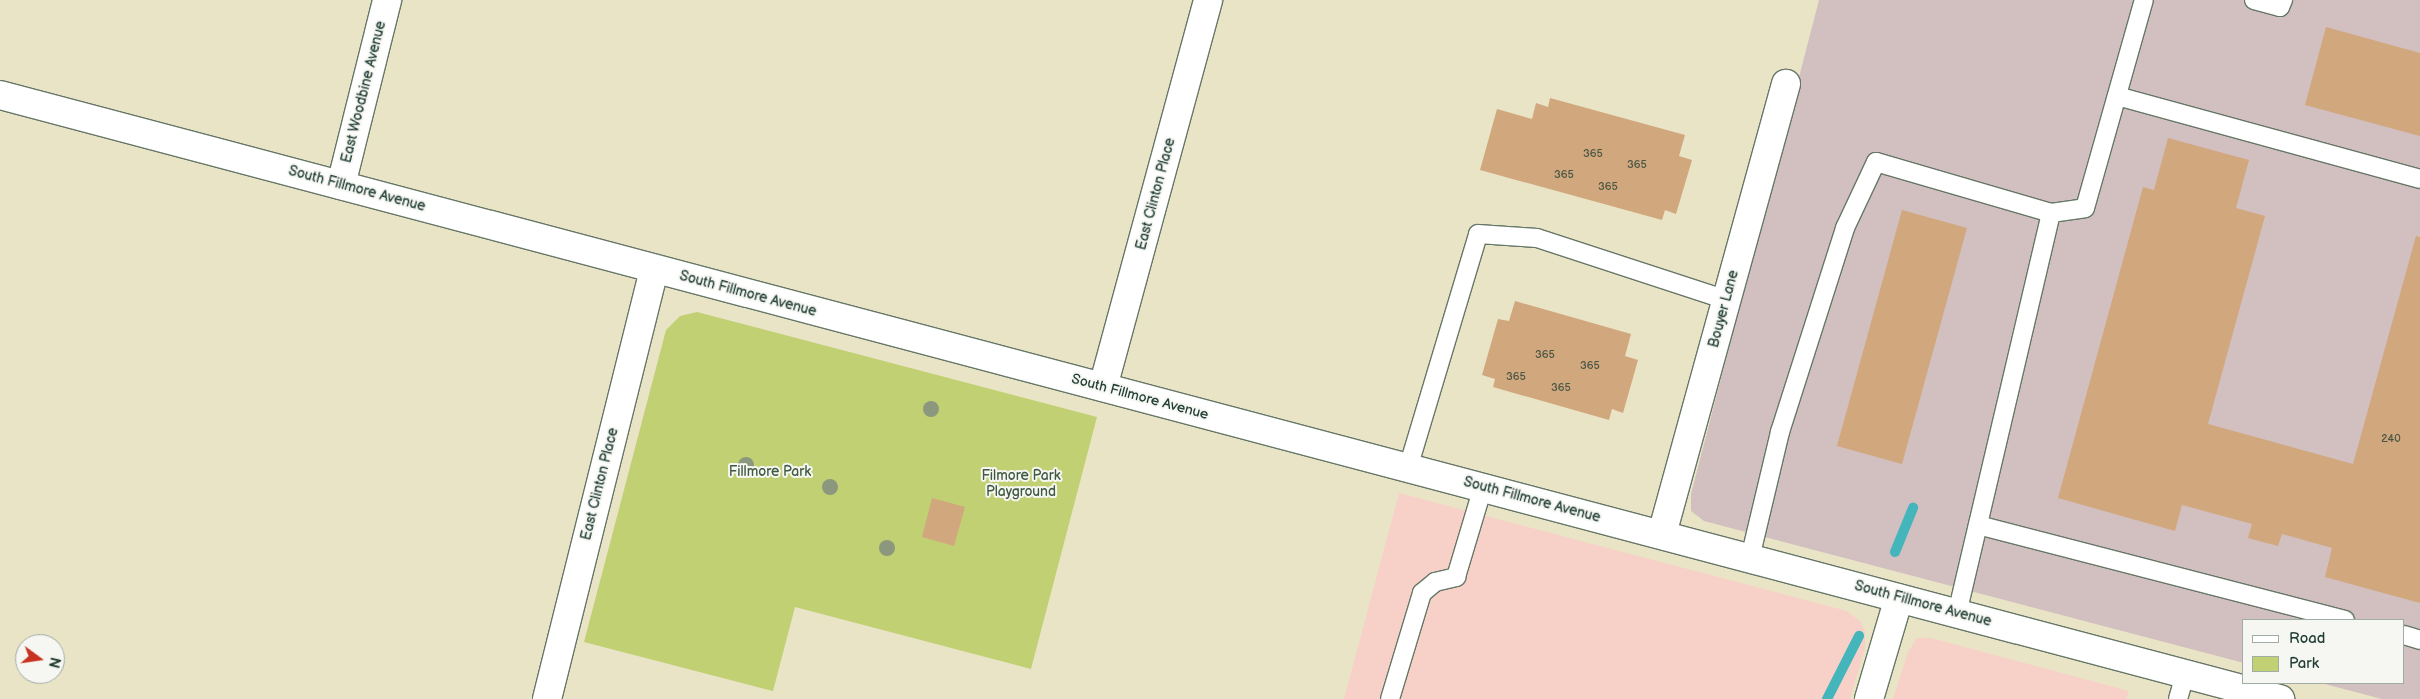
<!DOCTYPE html>
<html>
<head>
<meta charset="utf-8">
<style>
  body { margin:0 }
  #map { position:relative; width:2420px; height:699px; overflow:hidden; background:#e9e4c6; font-family:"Balsamiq Sans",sans-serif }
  div>[style] { position:absolute }
  .built>* { inset:0; background:#f7d1c7 }
  .industrial>* { inset:0; background:#d2bfc0 }
  .green>* { inset:0; background:#c1d073 }
  .stream>* { height:10px; margin:-5px; padding:0 5px; transform-origin:5px; border-radius:5px; background:#45b5bc }
  .building>* { inset:0; background:#d1a77d }
  .roads { filter:drop-shadow(1px 0 #667767) drop-shadow(-1px 0 #667767) drop-shadow(0 1px #667767) drop-shadow(0 -1px #667767) }
  .service>* { height:18px; margin:-9px; padding:0 9px; transform-origin:9px; border-radius:9px; background:#fff }
  .minor>* { height:28px; margin:-14px; padding:0 14px; transform-origin:14px; border-radius:14px; background:#fff }
  .trees>* { width:16px; height:16px; margin:-8px; border-radius:50%; background:#8c987d }
  span { translate:-50% -50%; white-space:nowrap; text-align:center; line-height:1.15; -webkit-text-stroke:4px #f6f6f2; paint-order:stroke }
  .number-label { font-size:11px; color:#4c5846 }
  .number-label span { -webkit-text-stroke-width:0 }
  .street-label { font-size:14px; color:#1f3d34 }
  .park-label { font-size:14px; color:#3f5a41 }
  .legend { position:absolute; left:2242px; top:619px; width:162px; height:65px; box-sizing:border-box; background:#f6f6f2; border:1px solid #a0aca6; margin:0; padding:6px 9px; list-style:none; font-size:15px; color:#1f3d34 }
  .legend li { display:flex; align-items:center; gap:10px; height:25px }
  .legend b { width:25px; border:1px solid #a0aca6 }
  .north { position:absolute; left:15px; top:634px; width:50px; height:50px; box-sizing:border-box; background:#f6f6f2; border:1px solid #a0aca6; border-radius:50%; rotate:104deg; font-size:14px; font-weight:700; line-height:20px; text-align:center; color:#1f3d34 }
  .north::after { content:''; display:block; margin:auto; width:18px; height:22px; background:#c8321e; clip-path:polygon(50% 0,100% 100%,50% 72%,0 100%) }
</style>
</head>
<body>
<div id="map">
  <div class="built">
    <div style="clip-path:polygon(1399px 493px,1847px 611px,1860px 621px,1865px 631px,1865px 648px,1850px 699px,1344px 699px)"></div>
    <div style="clip-path:polygon(1917px 638px,1931px 638px,2129px 691px,2126px 699px,1893px 699px,1908px 652px)"></div>
  </div>
  <div class="industrial">
    <div style="clip-path:polygon(1819px 0,2420px 0,2420px 699px,2382px 699px,2321px 683px,2404px 683px,2404px 620px,2244px 620px,2244px 663px,1704px 521px,1691px 511px,1691px 494px)"></div>
  </div>
  <div class="green">
    <div style="clip-path:polygon(697px 312px,1097px 417px,1031px 669px,795px 607px,773px 691px,584px 642px,666px 330px,680px 316px)"></div>
  </div>
  <div class="stream">
    <div style="left:1895px;top:552px;width:48px;rotate:-67.8deg"></div>
    <div style="left:1827px;top:699px;width:71px;rotate:-63.1deg"></div>
  </div>
  <div class="building">
    <div style="clip-path:polygon(2326px 27px,2420px 53px,2420px 136px,2305px 105px)"></div>
    <div style="clip-path:polygon(1550px 98px,1685px 135px,1679px 156px,1692px 160px,1676px 214px,1665px 210px,1662px 220px,1480px 170px,1497px 109px,1532px 119px,1536px 103px,1548px 107px)"></div>
    <div style="clip-path:polygon(2168px 138px,2249px 160px,2236px 208px,2265px 216px,2208px 424px,2353px 464px,2416px 236px,2420px 237px,2420px 603px,2325px 577px,2332px 548px,2282px 534px,2278px 546px,2248px 538px,2252px 524px,2182px 505px,2175px 531px,2058px 498px,2143px 187px,2154px 190px)"></div>
    <div style="clip-path:polygon(1902px 210px,1967px 228px,1902px 464px,1837px 446px)"></div>
    <div style="clip-path:polygon(1515px 301px,1631px 334px,1625px 356px,1638px 360px,1623px 413px,1612px 409px,1609px 420px,1493px 387px,1495px 379px,1482px 375px,1498px 319px,1509px 321px)"></div>
    <div style="clip-path:polygon(932px 498px,965px 507px,954px 546px,922px 537px)"></div>
  </div>
  <div class="roads">
    <div class="service">
      <div style="left:2254px;top:0;width:27px;rotate:15deg"></div>
      <div style="left:2280px;top:7px;width:8px;rotate:-67deg"></div>
      <div style="left:2117px;top:96px;width:314px;rotate:15.3deg"></div>
      <div style="left:2051px;top:213px;width:34px;rotate:-8deg"></div>
      <div style="left:2085px;top:208px;width:216px;rotate:-74.2deg"></div>
      <div style="left:1408px;top:468px;width:244px;rotate:-73.3deg"></div>
      <div style="left:1478px;top:234px;width:59px;rotate:3.9deg"></div>
      <div style="left:1537px;top:238px;width:200px;rotate:18.1deg"></div>
      <div style="left:1978px;top:525px;width:379px;rotate:14.5deg"></div>
      <div style="left:1750px;top:558px;width:130px;rotate:-76.6deg"></div>
      <div style="left:1780px;top:432px;width:214px;rotate:-72.3deg"></div>
      <div style="left:1845px;top:228px;width:73px;rotate:-64.8deg"></div>
      <div style="left:1876px;top:162px;width:182px;rotate:16.2deg"></div>
      <div style="left:2051px;top:213px;width:412px;rotate:103.2deg"></div>
      <div style="left:2404px;top:635px;width:17px;rotate:17deg"></div>
      <div style="left:1390px;top:699px;width:111px;rotate:-73.2deg"></div>
      <div style="left:1422px;top:593px;width:17px;rotate:-40deg"></div>
      <div style="left:1435px;top:582px;width:22px;rotate:-13deg"></div>
      <div style="left:1456px;top:577px;width:94px;rotate:-73.3deg"></div>
      <div style="left:2178px;top:699px;width:26px;rotate:-74deg"></div>
    </div>
    <div class="minor">
      <div style="left:0;top:95px;width:2359px;rotate:14.84deg"></div>
      <div style="left:341px;top:185px;width:191px;rotate:-76deg"></div>
      <div style="left:1103px;top:387px;width:401px;rotate:-74.8deg"></div>
      <div style="left:1662px;top:534px;width:467px;rotate:-74.6deg"></div>
      <div style="left:547px;top:699px;width:443px;rotate:-76deg"></div>
      <div style="left:1869px;top:699px;width:105px;rotate:-73.5deg"></div>
    </div>
  </div>
  <div class="trees">
    <div style="left:931px;top:409px"></div>
    <div style="left:746px;top:465px"></div>
    <div style="left:830px;top:487px"></div>
    <div style="left:887px;top:548px"></div>
  </div>
  <div class="number-label">
    <span style="left:1593px;top:154px">365</span>
    <span style="left:1637px;top:165px">365</span>
    <span style="left:1564px;top:175px">365</span>
    <span style="left:1608px;top:187px">365</span>
    <span style="left:1545px;top:355px">365</span>
    <span style="left:1590px;top:366px">365</span>
    <span style="left:1516px;top:377px">365</span>
    <span style="left:1561px;top:388px">365</span>
    <span style="left:2391px;top:439px">240</span>
  </div>
  <div class="street-label">
    <span style="left:364px;top:92px;rotate:-76deg">East Woodbine Avenue</span>
    <span style="left:357px;top:189px;rotate:15deg">South Fillmore Avenue</span>
    <span style="left:1156px;top:194px;rotate:-75deg">East Clinton Place</span>
    <span style="left:748px;top:294px;rotate:15deg">South Fillmore Avenue</span>
    <span style="left:1724px;top:309px;rotate:-75deg">Bouyer Lane</span>
    <span style="left:1140px;top:397px;rotate:15deg">South Fillmore Avenue</span>
    <span style="left:600px;top:484px;rotate:-76deg">East Clinton Place</span>
    <span style="left:1532px;top:500px;rotate:15deg">South Fillmore Avenue</span>
    <span style="left:1923px;top:604px;rotate:15deg">South Fillmore Avenue</span>
  </div>
  <div class="park-label">
    <span style="left:770px;top:472px">Fillmore Park</span>
    <span style="left:1021px;top:484px">Filmore Park<br>Playground</span>
  </div>
  <ul class="legend">
  <li><b style="height:6px;background:#fff"></b>Road</li>
  <li><b style="height:14px;background:#c1d073"></b>Park</li>
  </ul>
  <div class="north">N</div>
</div>
</body>
</html>
